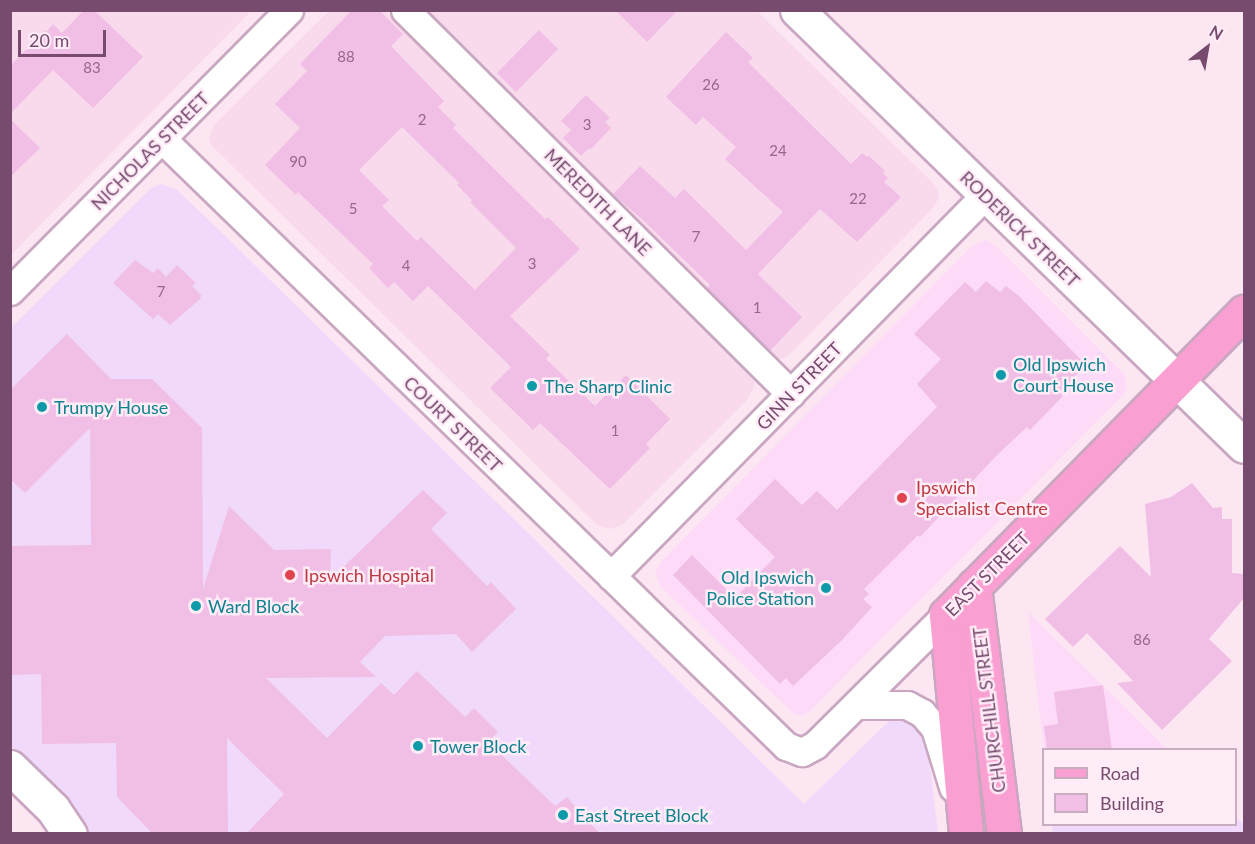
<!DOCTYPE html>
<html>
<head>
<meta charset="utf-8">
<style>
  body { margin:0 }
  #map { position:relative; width:1255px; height:844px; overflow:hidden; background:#fce6f2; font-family:Lato,sans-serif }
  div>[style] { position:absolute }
  .residential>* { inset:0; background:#f9daed }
  .commercial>* { inset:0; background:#fcdaf8 }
  .medical>* { inset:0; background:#f0d9fa }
  .building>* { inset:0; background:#f1bee6 }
  .roads { filter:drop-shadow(2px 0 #c9a7c0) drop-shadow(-2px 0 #c9a7c0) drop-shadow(0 2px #c9a7c0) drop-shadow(0 -2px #c9a7c0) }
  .minor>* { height:27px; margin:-13.5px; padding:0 13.5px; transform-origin:13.5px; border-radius:13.5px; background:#fff }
  .tertiary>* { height:33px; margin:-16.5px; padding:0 16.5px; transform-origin:16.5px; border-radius:16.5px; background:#fff }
  .primary>* { height:33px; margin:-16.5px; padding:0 16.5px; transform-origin:16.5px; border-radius:16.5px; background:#fa9fd1 }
  .dots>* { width:16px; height:16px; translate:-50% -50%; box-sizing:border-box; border:3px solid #ffecf7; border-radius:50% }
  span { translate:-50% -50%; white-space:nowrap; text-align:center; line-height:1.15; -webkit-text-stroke:5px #ffecf7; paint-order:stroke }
  .number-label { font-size:15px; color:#95688c }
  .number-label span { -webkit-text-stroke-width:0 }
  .street-label { font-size:18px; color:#764b6e }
  .culture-label { font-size:18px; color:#0d838f }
  .left { translate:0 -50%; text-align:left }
  .right { translate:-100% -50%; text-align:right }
  .health-label { font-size:18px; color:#be3a42 }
  .frame { position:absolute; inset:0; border:12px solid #764b6e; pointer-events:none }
  .legend { position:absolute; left:1042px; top:748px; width:195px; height:78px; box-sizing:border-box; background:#ffecf7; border:2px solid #c8acc0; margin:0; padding:8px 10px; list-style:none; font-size:18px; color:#764b6e }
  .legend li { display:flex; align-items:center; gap:12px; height:30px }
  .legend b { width:30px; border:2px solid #c8acc0 }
  .north { position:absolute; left:1177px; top:18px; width:60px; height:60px; -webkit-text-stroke:4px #ffecf7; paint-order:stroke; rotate:31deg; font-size:16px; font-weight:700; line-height:24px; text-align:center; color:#764b6e }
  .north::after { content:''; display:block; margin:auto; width:21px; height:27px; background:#764b6e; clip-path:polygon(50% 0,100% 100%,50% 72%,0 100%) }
  .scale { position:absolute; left:18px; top:30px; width:88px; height:27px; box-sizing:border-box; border:3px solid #764b6e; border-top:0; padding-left:8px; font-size:18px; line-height:21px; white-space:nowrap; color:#764b6e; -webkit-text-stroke:4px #ffecf7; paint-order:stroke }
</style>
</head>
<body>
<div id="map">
  <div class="residential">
    <div style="clip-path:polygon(11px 11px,251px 11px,11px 255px)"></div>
    <div style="clip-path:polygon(329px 11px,385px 11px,753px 374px,755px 384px,748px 399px,622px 525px,610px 529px,597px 525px,211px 145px,209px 138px,214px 125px)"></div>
    <div style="clip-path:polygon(417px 11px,757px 11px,932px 182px,939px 193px,938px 200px,930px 211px,788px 356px,776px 361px)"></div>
  </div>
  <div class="commercial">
    <div style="clip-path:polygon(986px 240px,998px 248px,1124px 374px,1127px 387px,1123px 395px,810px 711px,802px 716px,794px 714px,660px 586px,655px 572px,661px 562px,971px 247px)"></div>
    <div style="clip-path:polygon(1028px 612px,1167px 749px,1044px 750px)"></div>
  </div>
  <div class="medical">
    <div style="clip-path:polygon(161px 184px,177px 190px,217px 228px,804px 804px,888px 722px,901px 718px,912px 721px,922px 732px,928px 749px,938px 833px,81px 833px,56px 796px,11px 751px,10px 329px,151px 188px)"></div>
    <div style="clip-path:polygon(1236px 817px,1244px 825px,1244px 833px,1053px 834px,1052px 825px,1236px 824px)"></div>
  </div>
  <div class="building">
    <div style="clip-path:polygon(84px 10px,94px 10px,143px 57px,93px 108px,53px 70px,10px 114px,10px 66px,44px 31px,46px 32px,53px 24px,62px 33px)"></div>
    <div style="clip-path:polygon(evenodd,352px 10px,379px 10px,403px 34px,391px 46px,444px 101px,438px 107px,456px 125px,453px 128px,545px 219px,548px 217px,580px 249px,510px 316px,550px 355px,546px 359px,595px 406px,626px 375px,670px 419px,646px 444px,650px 448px,610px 489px,540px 423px,533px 430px,490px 388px,511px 367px,428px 286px,413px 301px,394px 282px,388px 288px,369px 268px,373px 264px,298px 192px,296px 195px,265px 165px,300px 128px,275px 104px,307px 71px,300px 64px,352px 10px,402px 127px,459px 183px,457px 185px,472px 200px,470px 202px,516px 248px,475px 290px,421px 237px,417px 241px,382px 206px,389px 200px,359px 170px,402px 127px)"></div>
    <div style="clip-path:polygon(615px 10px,678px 10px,647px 42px)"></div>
    <div style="clip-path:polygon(539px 30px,558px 49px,516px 92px,497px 73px)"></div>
    <div style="clip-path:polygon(726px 32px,753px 58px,748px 62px,757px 71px,851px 164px,862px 153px,867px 157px,869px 156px,885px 171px,883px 173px,888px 178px,884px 182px,901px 197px,857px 242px,820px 209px,758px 274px,802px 317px,770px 351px,707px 288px,710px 285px,645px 222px,613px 194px,640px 166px,675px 198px,684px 189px,746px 250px,783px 212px,725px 159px,736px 147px,703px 117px,696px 125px,666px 97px)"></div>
    <div style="clip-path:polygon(586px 95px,610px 118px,605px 122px,611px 128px,590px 150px,589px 148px,581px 156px,563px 138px,571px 130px,561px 121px)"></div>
    <div style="clip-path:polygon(10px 119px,40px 148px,10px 177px)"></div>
    <div style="clip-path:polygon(135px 260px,153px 273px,158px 268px,166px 277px,177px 265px,196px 283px,192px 286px,201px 295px,200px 299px,170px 325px,158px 314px,153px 319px,113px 283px)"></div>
    <div style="clip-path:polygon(986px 281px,1000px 292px,1006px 286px,1019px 296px,1086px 365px,1059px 392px,1063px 396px,1030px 430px,1027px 427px,998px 454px,920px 537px,918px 535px,864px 589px,869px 594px,863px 599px,872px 607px,843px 639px,793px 686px,786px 678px,780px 684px,673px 575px,692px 555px,735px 598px,775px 557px,736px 519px,775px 479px,802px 505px,817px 491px,837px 510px,937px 407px,917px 384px,941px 359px,914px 334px,965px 282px,976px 292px)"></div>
    <div style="clip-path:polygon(67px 334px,111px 379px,152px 379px,202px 428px,203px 589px,229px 506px,274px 550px,331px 549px,330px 580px,423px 490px,447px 513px,431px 529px,487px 586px,491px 582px,516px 609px,472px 652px,456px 634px,385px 636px,360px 662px,376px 677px,266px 678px,327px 738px,381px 683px,394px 695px,417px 671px,465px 717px,474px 708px,498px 732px,488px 742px,555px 806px,567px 797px,600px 834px,246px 834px,284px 794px,227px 738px,228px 834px,153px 834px,117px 797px,116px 743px,42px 744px,41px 674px,10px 675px,10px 546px,91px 545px,90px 428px,25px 493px,10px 479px,10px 390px)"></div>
    <div style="clip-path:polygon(1192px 483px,1213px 508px,1222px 507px,1222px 519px,1232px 519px,1232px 573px,1245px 574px,1245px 597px,1209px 639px,1232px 661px,1162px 730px,1117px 683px,1133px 681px,1087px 633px,1073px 647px,1045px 619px,1120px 546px,1151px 577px,1145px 504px,1171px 497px)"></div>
    <div style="clip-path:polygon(1103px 685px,1112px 750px,1047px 750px,1044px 726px,1058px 724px,1054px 692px)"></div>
  </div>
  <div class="roads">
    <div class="minor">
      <div style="left:405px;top:10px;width:544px;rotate:44.85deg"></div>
      <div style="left:162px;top:139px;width:871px;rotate:44.21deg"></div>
      <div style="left:786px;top:746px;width:17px;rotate:21deg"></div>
      <div style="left:802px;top:752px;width:15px;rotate:-28deg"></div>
      <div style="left:815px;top:745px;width:185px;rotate:-44.8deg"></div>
      <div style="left:10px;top:291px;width:396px;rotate:-45.2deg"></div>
      <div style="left:611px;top:576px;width:534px;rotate:-45.53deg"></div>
      <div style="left:856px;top:705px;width:51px"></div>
      <div style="left:907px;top:705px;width:17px;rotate:28deg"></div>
      <div style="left:922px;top:713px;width:20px;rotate:49deg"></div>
      <div style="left:935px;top:728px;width:62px;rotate:73deg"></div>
    </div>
    <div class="tertiary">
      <div style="left:797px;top:10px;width:624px;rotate:44.29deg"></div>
      <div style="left:10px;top:767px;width:60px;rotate:44.3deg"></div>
      <div style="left:53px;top:809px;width:30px;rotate:56deg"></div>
    </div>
    <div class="primary">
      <div style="left:974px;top:586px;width:250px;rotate:83.1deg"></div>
      <div style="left:966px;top:834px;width:220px;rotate:-95.2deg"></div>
      <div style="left:946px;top:615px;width:425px;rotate:-45.5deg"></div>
    </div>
  </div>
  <div class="dots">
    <div style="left:1001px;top:375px;background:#0f9aa8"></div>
    <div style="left:532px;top:386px;background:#0f9aa8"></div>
    <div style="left:42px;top:407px;background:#0f9aa8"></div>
    <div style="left:902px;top:498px;background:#e0444e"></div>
    <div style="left:290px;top:575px;background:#e0444e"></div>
    <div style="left:826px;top:588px;background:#0f9aa8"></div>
    <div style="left:196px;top:606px;background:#0f9aa8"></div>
    <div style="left:418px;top:746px;background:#0f9aa8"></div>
    <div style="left:563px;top:815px;background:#0f9aa8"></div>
  </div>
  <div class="number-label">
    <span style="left:346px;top:57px">88</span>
    <span style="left:92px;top:68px">83</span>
    <span style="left:711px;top:85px">26</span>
    <span style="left:422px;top:120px">2</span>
    <span style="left:587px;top:125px">3</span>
    <span style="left:778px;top:151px">24</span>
    <span style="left:298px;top:162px">90</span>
    <span style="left:858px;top:199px">22</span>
    <span style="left:353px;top:209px">5</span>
    <span style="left:696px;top:237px">7</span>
    <span style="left:532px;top:264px">3</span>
    <span style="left:406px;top:266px">4</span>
    <span style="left:161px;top:292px">7</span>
    <span style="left:757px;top:308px">1</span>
    <span style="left:615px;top:431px">1</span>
    <span style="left:1142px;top:640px">86</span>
  </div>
  <div class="street-label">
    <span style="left:150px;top:151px;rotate:-45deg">NICHOLAS STREET</span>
    <span style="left:598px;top:202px;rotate:45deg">MEREDITH LANE</span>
    <span style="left:1020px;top:229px;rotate:44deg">RODERICK STREET</span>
    <span style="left:799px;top:386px;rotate:-46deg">GINN STREET</span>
    <span style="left:453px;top:424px;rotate:44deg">COURT STREET</span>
    <span style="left:987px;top:574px;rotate:-45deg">EAST STREET</span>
    <span style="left:989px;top:710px;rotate:-97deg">CHURCHILL STREET</span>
  </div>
  <div class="culture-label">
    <span class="left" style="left:1013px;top:375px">Old Ipswich<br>Court House</span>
    <span class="left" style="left:544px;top:386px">The Sharp Clinic</span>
    <span class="left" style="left:54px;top:407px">Trumpy House</span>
    <span class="right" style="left:814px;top:588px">Old Ipswich<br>Police Station</span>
    <span class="left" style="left:208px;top:606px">Ward Block</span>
    <span class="left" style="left:430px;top:746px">Tower Block</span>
    <span class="left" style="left:575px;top:815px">East Street Block</span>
  </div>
  <div class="health-label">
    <span class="left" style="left:916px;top:498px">Ipswich<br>Specialist Centre</span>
    <span class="left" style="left:304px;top:575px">Ipswich Hospital</span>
  </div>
  <div class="frame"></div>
  <ul class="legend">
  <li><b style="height:8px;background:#fa9fd1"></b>Road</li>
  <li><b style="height:16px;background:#f1bee6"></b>Building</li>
  </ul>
  <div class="north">N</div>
  <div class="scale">20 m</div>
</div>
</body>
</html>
